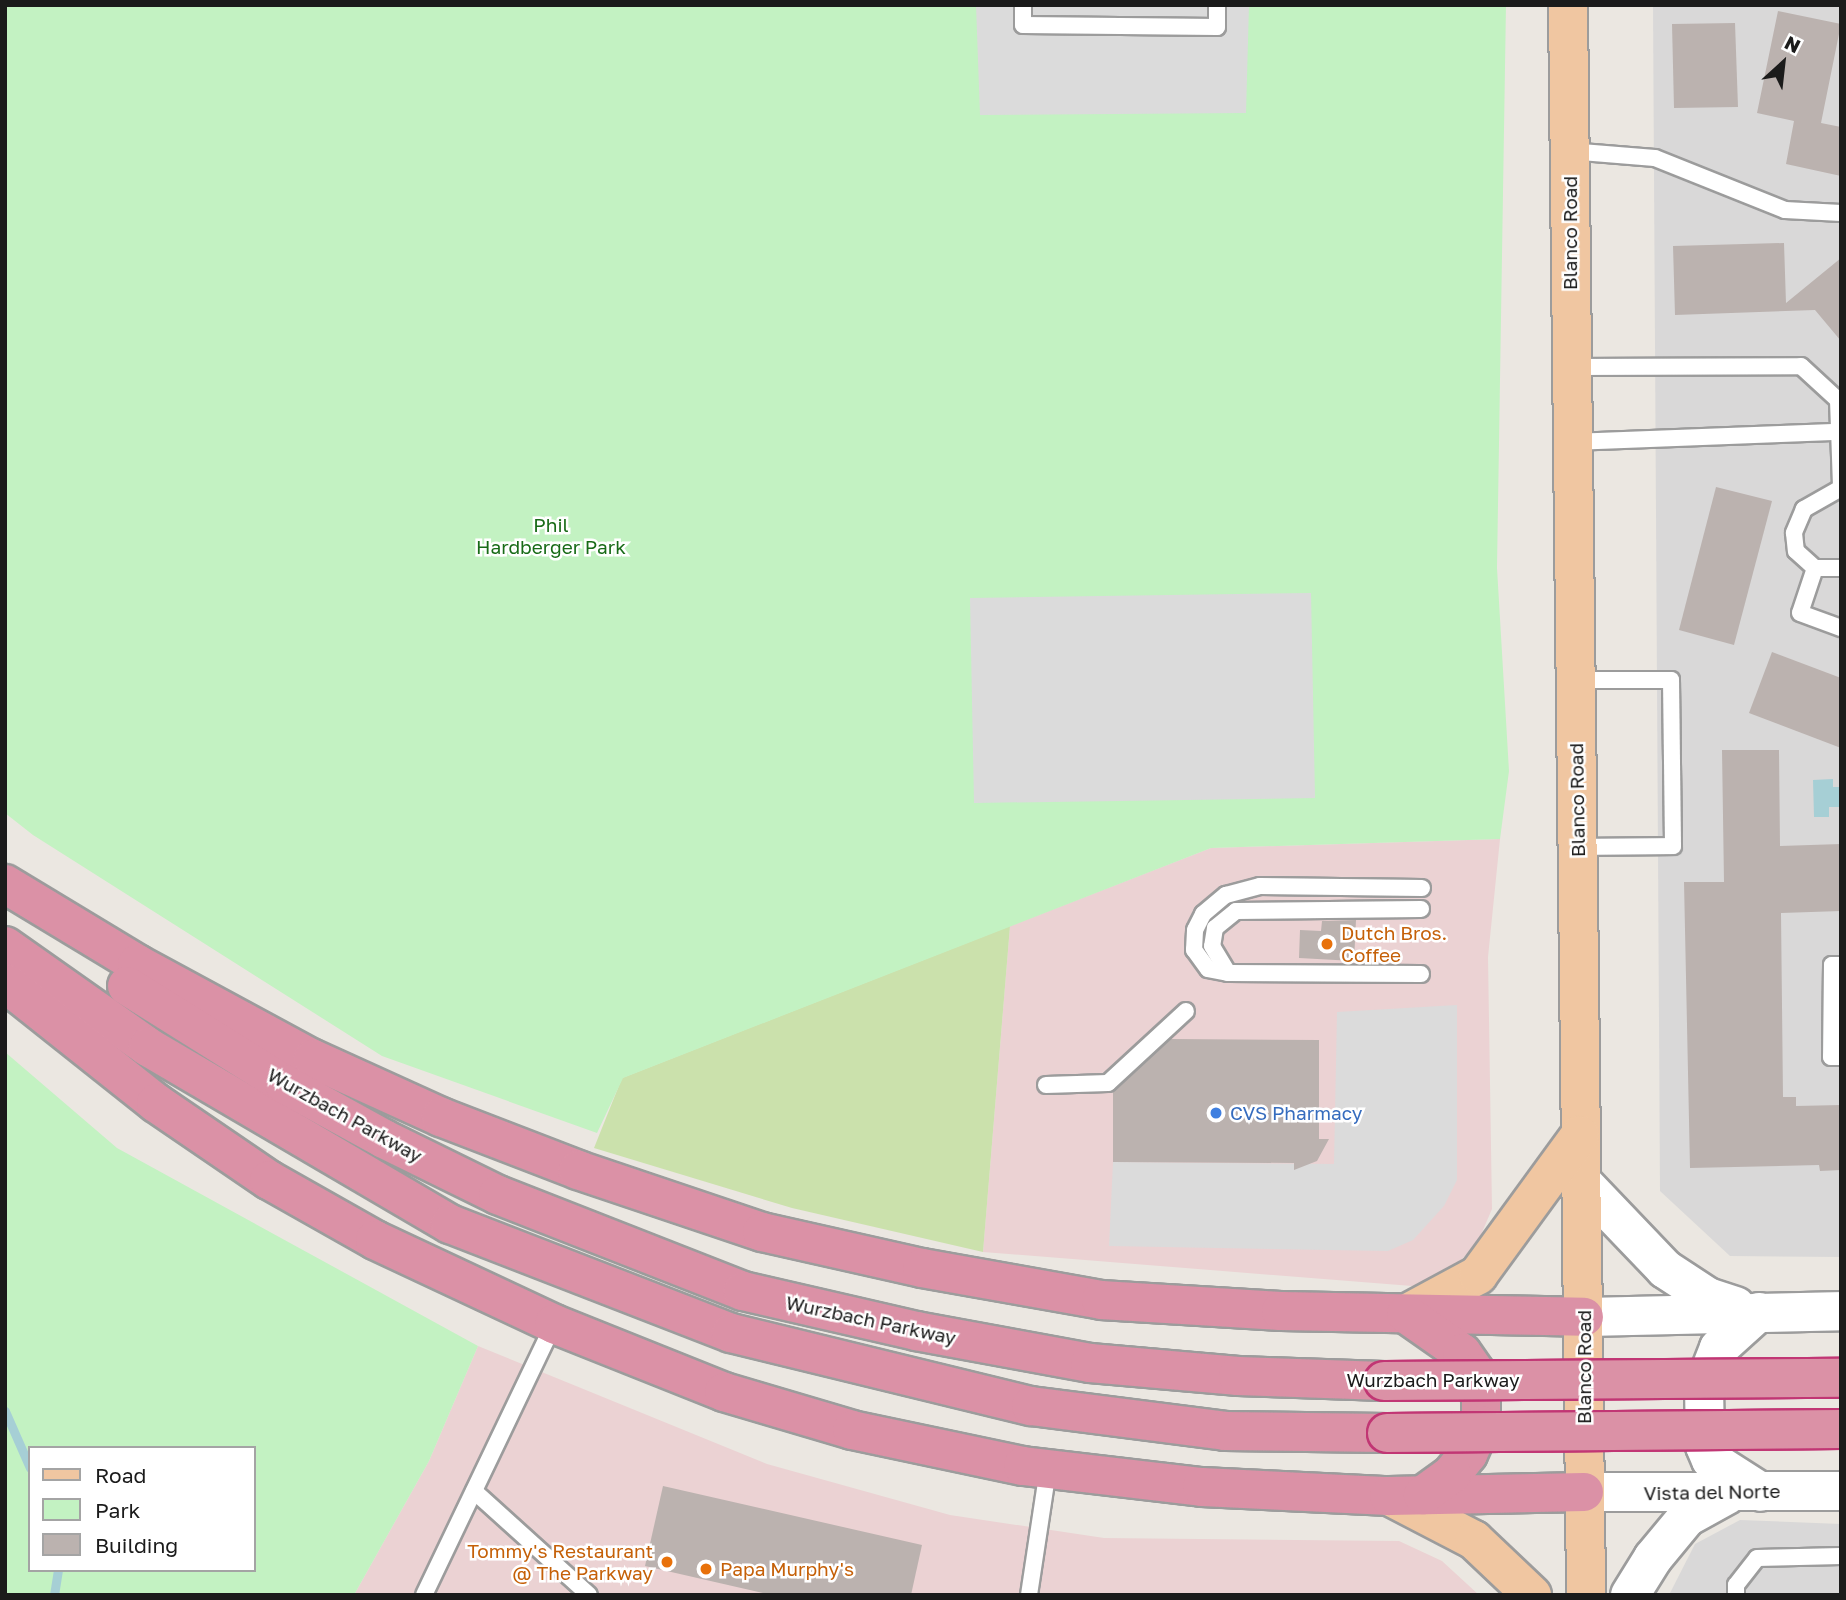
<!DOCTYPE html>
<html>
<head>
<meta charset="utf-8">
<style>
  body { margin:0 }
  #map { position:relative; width:1846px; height:1600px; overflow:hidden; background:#ebe7e1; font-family:"Golos Text",sans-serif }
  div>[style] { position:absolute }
  .residential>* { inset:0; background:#d9d8d8 }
  .commercial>* { inset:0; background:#ebd2d3 }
  .grass>* { inset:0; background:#cbe1ac }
  .park>* { inset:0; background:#c3f2c2 }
  .parking>* { inset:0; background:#dbdbdb }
  .water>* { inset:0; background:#a6cfd5 }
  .stream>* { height:9px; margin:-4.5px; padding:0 4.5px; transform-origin:4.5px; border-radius:4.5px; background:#a6cfd5 }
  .building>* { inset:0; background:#bbb2af }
  .roads { filter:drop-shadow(2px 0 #9c9c9c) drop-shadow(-2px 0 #9c9c9c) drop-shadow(0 2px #9c9c9c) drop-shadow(0 -2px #9c9c9c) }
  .service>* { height:16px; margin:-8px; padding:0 8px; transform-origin:8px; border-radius:8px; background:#fff }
  .tertiary>* { height:38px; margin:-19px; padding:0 19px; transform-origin:19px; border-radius:19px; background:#fff }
  .primary>* { height:38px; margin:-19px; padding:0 19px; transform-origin:19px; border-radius:19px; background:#f0c6a1 }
  .motorway>* { height:38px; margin:-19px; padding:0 19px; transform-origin:19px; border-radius:19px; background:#db91a6 }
  .bridges { filter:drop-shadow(2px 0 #c13674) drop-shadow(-2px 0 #c13674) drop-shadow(0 2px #c13674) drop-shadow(0 -2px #c13674) }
  .motorway-bridge>* { height:38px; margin:-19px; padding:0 19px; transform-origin:19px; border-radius:19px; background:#db91a6 }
  .dots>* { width:19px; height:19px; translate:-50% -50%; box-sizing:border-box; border:4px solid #fff; border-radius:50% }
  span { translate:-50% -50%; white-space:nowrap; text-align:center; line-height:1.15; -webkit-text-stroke:5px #fff; paint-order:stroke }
  .street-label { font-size:19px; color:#1b1b1b }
  .park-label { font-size:19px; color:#186b17 }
  .food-label { font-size:19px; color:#c56008 }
  .left { translate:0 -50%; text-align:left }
  .right { translate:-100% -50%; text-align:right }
  .shop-label { font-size:19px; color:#366cbe }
  .frame { position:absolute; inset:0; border:7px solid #1b1b1b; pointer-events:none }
  .legend { position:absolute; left:28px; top:1446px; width:228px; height:126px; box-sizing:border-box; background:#fff; border:2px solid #a4a4a4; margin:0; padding:9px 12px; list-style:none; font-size:21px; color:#1b1b1b }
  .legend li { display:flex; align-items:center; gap:14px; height:35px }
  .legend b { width:35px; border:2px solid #a4a4a4 }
  .north { position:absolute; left:1748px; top:28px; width:70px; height:70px; -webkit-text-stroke:5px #fff; paint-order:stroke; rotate:27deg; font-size:19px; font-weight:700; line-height:28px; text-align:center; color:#1b1b1b }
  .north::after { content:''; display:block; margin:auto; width:24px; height:32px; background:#1b1b1b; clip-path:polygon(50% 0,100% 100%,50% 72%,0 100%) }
</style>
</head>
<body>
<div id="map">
  <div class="residential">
    <div style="clip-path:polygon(1653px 5px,1841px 5px,1841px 1257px,1730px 1256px,1660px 1191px)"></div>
    <div style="clip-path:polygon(1740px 1520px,1841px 1524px,1841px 1595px,1669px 1595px,1695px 1544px)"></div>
  </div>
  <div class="commercial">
    <div style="clip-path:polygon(1500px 839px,1488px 957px,1492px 1209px,1477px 1244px,1447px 1274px,1412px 1286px,983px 1252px,1010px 926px,1211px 848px)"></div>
    <div style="clip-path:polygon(478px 1346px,767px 1464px,950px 1515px,1104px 1538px,1399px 1541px,1442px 1561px,1479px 1595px,354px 1595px,429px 1461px)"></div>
  </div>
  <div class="grass">
    <div style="clip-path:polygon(1010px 926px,983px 1252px,792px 1208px,594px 1148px,622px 1078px)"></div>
  </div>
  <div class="park">
    <div style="clip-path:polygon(5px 5px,1506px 5px,1497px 568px,1509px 771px,1500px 839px,1211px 848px,623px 1078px,597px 1133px,382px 1056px,33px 835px,5px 813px)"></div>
    <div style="clip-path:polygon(evenodd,5px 1052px,117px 1148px,478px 1346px,429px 1461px,354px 1595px,5px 1595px,5px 1052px,30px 1448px,254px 1448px,254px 1570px,30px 1570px,30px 1448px)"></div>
  </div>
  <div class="parking">
    <div style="clip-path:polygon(976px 5px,1249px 5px,1246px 113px,980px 115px)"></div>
    <div style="clip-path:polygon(1311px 593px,1315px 798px,974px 803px,970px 598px)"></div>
    <div style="clip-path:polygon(1457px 1005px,1457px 1180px,1444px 1206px,1413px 1240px,1388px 1251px,1109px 1246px,1113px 1162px,1334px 1164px,1337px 1012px)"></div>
  </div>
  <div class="water">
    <div style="clip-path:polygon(1833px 779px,1833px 787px,1841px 787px,1841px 807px,1829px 807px,1829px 817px,1814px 817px,1813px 780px)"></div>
  </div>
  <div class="stream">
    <div style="left:5px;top:1411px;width:62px;rotate:66.3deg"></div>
    <div style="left:54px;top:1595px;width:25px;rotate:-81deg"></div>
  </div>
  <div class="building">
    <div style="clip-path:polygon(1778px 11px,1841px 24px,1821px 123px,1841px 127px,1841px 176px,1786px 164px,1794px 121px,1757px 113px)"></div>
    <div style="clip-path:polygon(1735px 23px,1738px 107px,1674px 108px,1672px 24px)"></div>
    <div style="clip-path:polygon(1784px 243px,1786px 303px,1841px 258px,1841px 341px,1815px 310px,1675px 315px,1673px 246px)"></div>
    <div style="clip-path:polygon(1716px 487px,1772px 501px,1734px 645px,1679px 630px)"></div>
    <div style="clip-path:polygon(1772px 652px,1841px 678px,1841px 748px,1749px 713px)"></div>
    <div style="clip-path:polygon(1722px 750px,1779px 750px,1780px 846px,1841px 844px,1841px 911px,1781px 913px,1783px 1097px,1796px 1097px,1796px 1106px,1841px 1105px,1841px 1170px,1820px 1171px,1819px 1165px,1690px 1168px,1684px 882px,1724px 882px)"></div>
    <div style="clip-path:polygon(1356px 920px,1354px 961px,1299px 958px,1300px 930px,1321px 931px,1322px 921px)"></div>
    <div style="clip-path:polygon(1171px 1039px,1319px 1040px,1319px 1139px,1329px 1139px,1317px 1161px,1294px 1170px,1294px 1163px,1113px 1162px,1113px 1092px)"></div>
    <div style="clip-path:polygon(663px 1486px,922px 1545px,911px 1595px,772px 1595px,645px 1566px)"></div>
  </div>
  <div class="roads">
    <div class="service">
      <div style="left:1023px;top:5px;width:20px;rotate:90deg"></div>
      <div style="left:1023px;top:25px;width:194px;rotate:0.6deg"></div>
      <div style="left:1217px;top:27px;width:22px;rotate:-90deg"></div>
      <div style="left:1569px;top:151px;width:86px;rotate:4.7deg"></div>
      <div style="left:1655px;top:158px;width:140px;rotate:21.8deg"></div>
      <div style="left:1785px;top:210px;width:56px;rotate:3.1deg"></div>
      <div style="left:1571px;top:367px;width:230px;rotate:-0.2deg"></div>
      <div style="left:1801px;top:366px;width:50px;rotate:42.6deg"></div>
      <div style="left:1838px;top:400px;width:88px;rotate:88deg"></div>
      <div style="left:1573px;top:442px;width:265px;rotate:-2.2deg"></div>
      <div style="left:1841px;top:488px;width:43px;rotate:150.4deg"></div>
      <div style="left:1804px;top:509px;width:26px;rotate:113deg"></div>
      <div style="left:1794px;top:533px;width:18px;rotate:84deg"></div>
      <div style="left:1796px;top:551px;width:25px;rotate:42deg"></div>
      <div style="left:1815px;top:568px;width:26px"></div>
      <div style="left:1815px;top:568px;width:47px;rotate:108.4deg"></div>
      <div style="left:1800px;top:613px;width:44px;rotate:20.1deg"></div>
      <div style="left:1576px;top:680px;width:95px"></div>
      <div style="left:1671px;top:680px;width:166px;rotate:89.3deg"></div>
      <div style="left:1673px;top:846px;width:95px;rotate:179.4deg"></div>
      <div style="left:1421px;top:909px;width:185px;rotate:179.4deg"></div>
      <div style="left:1236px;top:911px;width:27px;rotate:141deg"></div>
      <div style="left:1215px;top:928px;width:18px;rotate:99deg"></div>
      <div style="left:1212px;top:946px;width:31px;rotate:59deg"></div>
      <div style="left:1228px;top:973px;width:193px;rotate:0.3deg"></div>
      <div style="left:1841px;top:965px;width:9px;rotate:180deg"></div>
      <div style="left:1832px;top:965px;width:92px;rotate:90.6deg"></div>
      <div style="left:1831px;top:1057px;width:10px"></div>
      <div style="left:1228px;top:973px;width:20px;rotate:-169deg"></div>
      <div style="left:1208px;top:969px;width:24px;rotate:-126deg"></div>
      <div style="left:1194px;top:950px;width:20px;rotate:-87deg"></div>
      <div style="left:1195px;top:930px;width:18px;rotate:-63deg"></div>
      <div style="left:1203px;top:914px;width:30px;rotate:-40deg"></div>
      <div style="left:1226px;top:895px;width:35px;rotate:-15deg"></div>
      <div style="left:1260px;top:886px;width:162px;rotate:0.7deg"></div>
      <div style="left:1046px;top:1085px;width:62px;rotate:-1.8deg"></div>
      <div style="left:1108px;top:1083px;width:106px;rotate:-42.7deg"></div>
      <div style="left:474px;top:1491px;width:155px;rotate:42.1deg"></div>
      <div style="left:424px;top:1595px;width:301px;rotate:-64.4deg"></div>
      <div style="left:1029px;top:1595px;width:127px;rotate:-81.4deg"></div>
      <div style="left:1736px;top:1595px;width:10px;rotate:-90deg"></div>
      <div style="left:1736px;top:1585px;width:34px;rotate:-52deg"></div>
      <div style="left:1757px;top:1558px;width:84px;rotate:-1.4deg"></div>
    </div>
    <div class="tertiary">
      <div style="left:1581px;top:1181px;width:122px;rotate:46.3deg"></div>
      <div style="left:1665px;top:1269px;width:51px;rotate:33.1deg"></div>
      <div style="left:1708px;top:1297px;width:29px;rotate:18deg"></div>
      <div style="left:1759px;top:1312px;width:54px;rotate:138deg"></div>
      <div style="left:1719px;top:1348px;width:41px;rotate:111.5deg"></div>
      <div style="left:1704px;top:1386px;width:60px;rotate:89deg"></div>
      <div style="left:1705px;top:1446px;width:15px;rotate:67deg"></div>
      <div style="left:1711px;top:1460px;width:59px;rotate:32.6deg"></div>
      <div style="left:1584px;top:1317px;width:257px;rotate:-1.3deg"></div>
      <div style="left:1584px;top:1492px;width:257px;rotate:-0.2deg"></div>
      <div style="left:1630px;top:1595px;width:44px;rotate:-58.1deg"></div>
      <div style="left:1653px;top:1558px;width:53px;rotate:-50.3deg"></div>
      <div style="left:1687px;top:1517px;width:46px;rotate:-28.8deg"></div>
    </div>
    <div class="primary">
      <div style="left:1568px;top:5px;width:1590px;rotate:89.35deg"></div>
      <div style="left:1406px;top:1314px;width:82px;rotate:-28.4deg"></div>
      <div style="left:1478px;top:1275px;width:173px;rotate:-53.9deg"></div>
      <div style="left:1389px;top:1496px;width:96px;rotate:27.4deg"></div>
      <div style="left:1474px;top:1540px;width:80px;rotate:43.5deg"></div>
    </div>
    <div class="motorway">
      <div style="left:5px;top:884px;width:154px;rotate:31.2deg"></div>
      <div style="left:137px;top:964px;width:200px;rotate:28.4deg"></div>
      <div style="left:313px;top:1059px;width:141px;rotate:24.4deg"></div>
      <div style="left:441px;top:1117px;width:147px;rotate:21.1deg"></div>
      <div style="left:578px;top:1170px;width:194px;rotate:18.6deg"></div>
      <div style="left:762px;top:1232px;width:164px;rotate:12.7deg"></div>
      <div style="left:922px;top:1268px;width:182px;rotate:10.1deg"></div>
      <div style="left:1101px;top:1300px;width:180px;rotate:3.5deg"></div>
      <div style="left:1281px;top:1311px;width:303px;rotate:1.1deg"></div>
      <div style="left:5px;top:946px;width:175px;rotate:35.2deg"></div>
      <div style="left:148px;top:1047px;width:350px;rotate:30.4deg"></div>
      <div style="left:450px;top:1224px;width:301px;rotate:21.2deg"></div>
      <div style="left:731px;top:1333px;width:309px;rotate:13.7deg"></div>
      <div style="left:1031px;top:1406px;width:196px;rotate:7.3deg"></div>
      <div style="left:1225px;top:1431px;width:162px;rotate:0.7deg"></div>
      <div style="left:5px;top:983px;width:193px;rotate:38.5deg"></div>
      <div style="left:156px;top:1103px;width:137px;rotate:34.3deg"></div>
      <div style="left:269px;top:1180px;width:122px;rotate:29.5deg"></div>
      <div style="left:375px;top:1240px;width:198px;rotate:25.1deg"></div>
      <div style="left:554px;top:1324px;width:183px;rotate:21.8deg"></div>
      <div style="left:724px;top:1392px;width:134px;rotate:16.5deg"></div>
      <div style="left:852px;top:1430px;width:175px;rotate:11.9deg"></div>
      <div style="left:1023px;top:1466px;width:180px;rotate:6.7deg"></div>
      <div style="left:1202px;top:1487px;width:187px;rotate:2.8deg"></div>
      <div style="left:1389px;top:1496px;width:195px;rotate:-1.2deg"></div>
      <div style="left:127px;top:986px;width:185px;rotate:32deg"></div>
      <div style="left:284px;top:1084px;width:114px;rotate:28.8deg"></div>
      <div style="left:384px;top:1139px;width:127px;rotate:26.2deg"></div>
      <div style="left:498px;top:1195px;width:263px;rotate:21.4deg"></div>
      <div style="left:743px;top:1291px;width:178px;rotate:13deg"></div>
      <div style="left:916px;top:1331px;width:177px;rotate:10.4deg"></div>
      <div style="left:1090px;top:1363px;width:149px;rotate:5deg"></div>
      <div style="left:1238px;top:1376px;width:146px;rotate:2deg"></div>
      <div style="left:1406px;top:1314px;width:68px;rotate:34.9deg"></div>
      <div style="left:1462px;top:1353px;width:24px;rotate:55deg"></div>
      <div style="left:1476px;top:1373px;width:26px;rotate:79deg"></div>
      <div style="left:1481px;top:1399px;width:26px;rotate:90deg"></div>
      <div style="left:1481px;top:1425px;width:32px;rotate:114deg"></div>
      <div style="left:1468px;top:1454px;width:26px;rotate:129deg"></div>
      <div style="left:1452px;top:1474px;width:36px;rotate:144deg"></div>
    </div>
  </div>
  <div class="bridges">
    <div class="motorway-bridge">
      <div style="left:1384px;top:1381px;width:457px;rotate:-0.4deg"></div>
      <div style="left:1387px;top:1433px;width:454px;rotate:-0.5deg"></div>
    </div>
  </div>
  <div class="dots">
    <div style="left:1327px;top:944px;background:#e8710a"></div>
    <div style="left:1216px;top:1113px;background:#3f7fe0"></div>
    <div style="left:667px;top:1562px;background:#e8710a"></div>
    <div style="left:706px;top:1569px;background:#e8710a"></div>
  </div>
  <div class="street-label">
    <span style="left:1570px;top:233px;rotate:-90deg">Blanco Road</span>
    <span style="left:1577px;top:800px;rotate:-91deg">Blanco Road</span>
    <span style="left:345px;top:1115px;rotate:29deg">Wurzbach Parkway</span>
    <span style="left:871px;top:1320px;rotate:12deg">Wurzbach Parkway</span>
    <span style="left:1584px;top:1367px;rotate:-90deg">Blanco Road</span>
    <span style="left:1433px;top:1380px">Wurzbach Parkway</span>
    <span style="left:1712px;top:1492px;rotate:-1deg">Vista del Norte</span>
  </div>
  <div class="park-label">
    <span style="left:551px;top:536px">Phil<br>Hardberger Park</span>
  </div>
  <div class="food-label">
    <span class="left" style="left:1341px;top:944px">Dutch Bros.<br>Coffee</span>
    <span class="right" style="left:653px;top:1562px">Tommy's Restaurant<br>@ The Parkway</span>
    <span class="left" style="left:720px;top:1569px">Papa Murphy's</span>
  </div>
  <div class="shop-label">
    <span class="left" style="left:1230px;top:1113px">CVS Pharmacy</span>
  </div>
  <div class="frame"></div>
  <ul class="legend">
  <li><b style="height:9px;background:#f0c6a1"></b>Road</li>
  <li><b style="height:19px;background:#c3f2c2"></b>Park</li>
  <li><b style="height:19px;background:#bbb2af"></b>Building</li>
  </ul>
  <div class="north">N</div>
</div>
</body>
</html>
